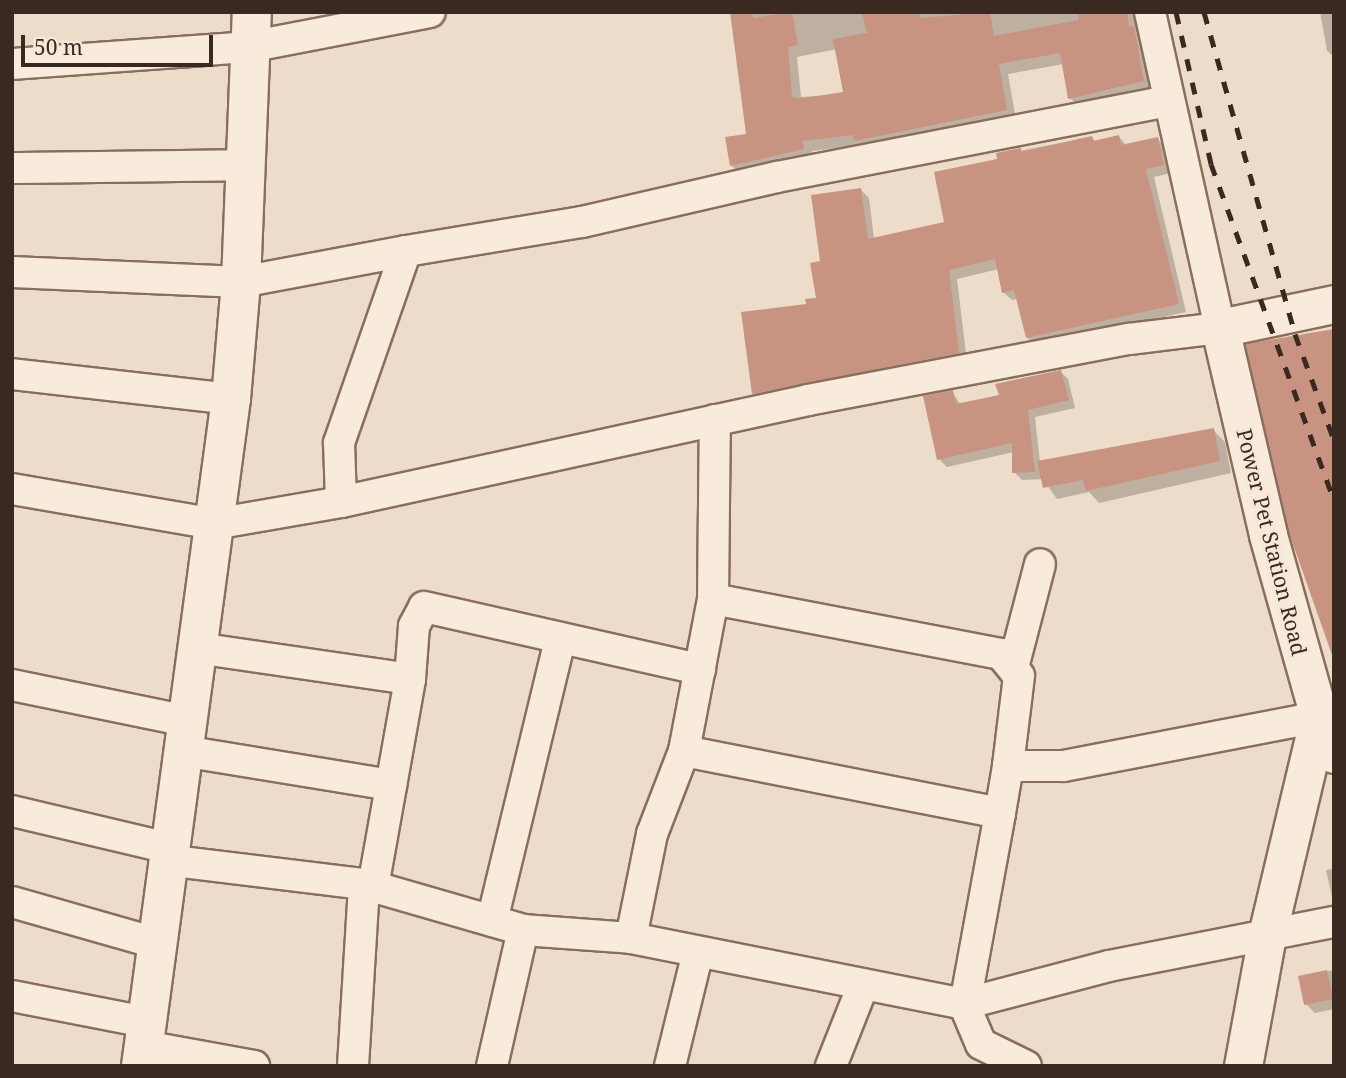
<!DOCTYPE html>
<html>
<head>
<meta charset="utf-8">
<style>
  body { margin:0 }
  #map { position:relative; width:1346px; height:1078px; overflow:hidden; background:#eddcc9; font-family:"Noto Serif",serif }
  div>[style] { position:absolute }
  .shadow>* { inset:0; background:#0003 }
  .building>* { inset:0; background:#c99381 }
  .roads { filter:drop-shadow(2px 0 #896e5e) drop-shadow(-2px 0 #896e5e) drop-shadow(0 2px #896e5e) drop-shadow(0 -2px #896e5e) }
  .minor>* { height:30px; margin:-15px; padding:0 15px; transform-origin:15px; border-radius:15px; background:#f8ebdc }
  .tertiary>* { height:37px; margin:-18.5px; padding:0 18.5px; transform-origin:18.5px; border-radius:18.5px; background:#f8ebdc }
  .secondary>* { height:38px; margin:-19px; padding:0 19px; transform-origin:19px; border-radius:19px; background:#f8ebdc }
  .rail>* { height:5px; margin-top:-2.5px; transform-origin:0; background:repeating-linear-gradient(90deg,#3a2921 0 12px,transparent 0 24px) }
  span { translate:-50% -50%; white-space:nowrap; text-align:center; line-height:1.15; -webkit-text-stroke:7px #f5e8d8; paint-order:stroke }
  .street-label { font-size:21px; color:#3a2921 }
  .frame { position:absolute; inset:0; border:14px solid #3a2921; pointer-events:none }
  .scale { position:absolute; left:21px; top:35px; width:192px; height:32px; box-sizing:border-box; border:4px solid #3a2921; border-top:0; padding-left:9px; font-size:21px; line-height:24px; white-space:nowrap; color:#3a2921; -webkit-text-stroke:5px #f5e8d8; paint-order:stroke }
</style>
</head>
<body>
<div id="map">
  <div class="shadow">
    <div style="clip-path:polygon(evenodd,731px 12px,1137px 12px,1153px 91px,1080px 108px,1070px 98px,1064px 64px,1008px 74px,1016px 120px,865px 150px,860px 145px,812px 151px,814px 159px,741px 175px,731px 165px,747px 136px,731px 12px,837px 49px,845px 94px,801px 97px,797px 57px,837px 49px)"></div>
    <div style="clip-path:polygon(1320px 12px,1334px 12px,1334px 57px,1327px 51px)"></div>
    <div style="clip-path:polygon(1092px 137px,1096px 142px,1119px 137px,1127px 146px,1158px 139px,1166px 148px,1171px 173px,1154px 177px,1186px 312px,1036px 346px,1027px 337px,1018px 299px,1012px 300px,1003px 292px,999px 269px,957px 279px,967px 362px,762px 402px,754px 393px,808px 305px,818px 299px,822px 262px,861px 190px,869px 198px,874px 239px,946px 223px,999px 161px,998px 155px)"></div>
    <div style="clip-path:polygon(1061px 372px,1068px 379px,1075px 408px,1035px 417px,1040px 462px,1213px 430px,1225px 442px,1231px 473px,1099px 503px,1089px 492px,1057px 499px,1043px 479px,1022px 480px,1014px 472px,1014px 452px,947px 467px,939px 459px,952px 392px,961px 405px,1001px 397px)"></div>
    <div style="clip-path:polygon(1334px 869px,1334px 906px,1326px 870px)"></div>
    <div style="clip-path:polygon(1334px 970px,1334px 1009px,1315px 1013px,1306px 1004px,1300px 977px)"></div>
  </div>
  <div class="building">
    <div style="clip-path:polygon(730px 12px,752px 12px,753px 18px,792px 12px,798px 45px,788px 47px,792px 96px,798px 99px,843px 92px,833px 39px,867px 33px,862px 12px,919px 12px,920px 18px,990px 12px,994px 36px,1079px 20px,1078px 12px,1127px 12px,1129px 27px,1134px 26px,1144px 81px,1068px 99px,1060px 53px,999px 64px,1007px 110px,854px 141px,853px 135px,803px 141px,804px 149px,730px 166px,725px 137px,746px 134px)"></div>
    <div style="clip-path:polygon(1119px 135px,1121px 145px,1158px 137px,1164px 165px,1146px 169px,1179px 304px,1026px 338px,1014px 290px,1002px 293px,995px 259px,949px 270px,959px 353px,752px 394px,741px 312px,806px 304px,805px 299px,816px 298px,810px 263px,820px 261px,811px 195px,861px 188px,868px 239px,944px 222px,934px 172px,997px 159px,996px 153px,1021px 148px,1021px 152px,1092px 136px,1093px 141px)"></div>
    <div style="clip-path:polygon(1334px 329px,1334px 655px,1332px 655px,1288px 530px,1245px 344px)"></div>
    <div style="clip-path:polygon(1061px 370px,1069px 400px,1028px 410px,1035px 472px,1012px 473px,1012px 443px,937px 460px,923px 396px,953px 390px,956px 404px,999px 395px,995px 384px)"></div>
    <div style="clip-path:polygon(1214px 428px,1220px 461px,1086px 491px,1083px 480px,1043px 488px,1037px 461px)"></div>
    <div style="clip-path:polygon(1327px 970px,1333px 999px,1304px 1005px,1298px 976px)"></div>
  </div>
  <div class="roads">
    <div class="minor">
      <div style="left:12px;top:64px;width:238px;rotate:-4.1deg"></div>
      <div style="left:249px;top:47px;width:184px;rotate:-10.9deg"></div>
      <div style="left:12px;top:168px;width:233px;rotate:-0.7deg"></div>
      <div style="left:12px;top:272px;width:229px;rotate:2.5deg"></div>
      <div style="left:241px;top:282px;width:168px;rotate:-10.6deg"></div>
      <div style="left:12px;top:374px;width:220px;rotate:6.5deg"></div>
      <div style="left:12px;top:489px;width:205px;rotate:9.8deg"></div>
      <div style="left:214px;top:524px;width:129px;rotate:-9.8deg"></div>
      <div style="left:341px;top:502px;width:478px;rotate:-12.3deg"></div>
      <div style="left:808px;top:400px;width:327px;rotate:-10.8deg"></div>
      <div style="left:1129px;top:339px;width:92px;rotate:-6.9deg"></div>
      <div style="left:1220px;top:328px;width:324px;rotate:-102.5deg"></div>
      <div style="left:341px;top:502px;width:59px;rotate:-91.9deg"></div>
      <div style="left:339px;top:443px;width:203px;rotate:-70.8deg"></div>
      <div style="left:406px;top:251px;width:178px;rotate:-9.4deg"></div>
      <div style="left:582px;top:222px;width:200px;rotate:-13deg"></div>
      <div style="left:777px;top:177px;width:398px;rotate:-11deg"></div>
      <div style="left:713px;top:599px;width:179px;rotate:-89.4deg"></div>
      <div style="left:197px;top:648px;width:215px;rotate:8.3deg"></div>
      <div style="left:1014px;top:664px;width:103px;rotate:-75.4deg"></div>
      <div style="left:12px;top:685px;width:180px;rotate:11.6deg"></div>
      <div style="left:183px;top:751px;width:211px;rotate:9.3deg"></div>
      <div style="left:684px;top:751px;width:155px;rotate:-79.2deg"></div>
      <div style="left:713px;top:599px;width:293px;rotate:10.8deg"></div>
      <div style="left:1001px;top:654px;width:28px;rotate:51deg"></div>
      <div style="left:1019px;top:676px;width:91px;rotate:97deg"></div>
      <div style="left:12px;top:811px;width:160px;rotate:13.3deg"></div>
      <div style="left:165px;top:860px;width:200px;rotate:6.9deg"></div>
      <div style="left:364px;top:884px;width:166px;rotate:16.1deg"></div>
      <div style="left:523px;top:930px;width:108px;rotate:4.2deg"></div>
      <div style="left:631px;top:938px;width:106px;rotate:-78.6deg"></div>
      <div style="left:652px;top:834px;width:89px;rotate:-68.9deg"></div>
      <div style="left:684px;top:751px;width:322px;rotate:11.1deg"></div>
      <div style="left:1000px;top:813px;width:48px;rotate:-80.3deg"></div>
      <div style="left:1008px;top:766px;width:56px"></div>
      <div style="left:1064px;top:766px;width:260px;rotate:-10.9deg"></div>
      <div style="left:373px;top:887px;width:211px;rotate:-79.9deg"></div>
      <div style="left:410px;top:679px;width:53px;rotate:-85.7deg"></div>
      <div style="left:414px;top:626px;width:21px;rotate:-62deg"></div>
      <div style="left:424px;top:607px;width:283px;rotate:12.7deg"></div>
      <div style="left:12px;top:902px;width:150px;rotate:15.9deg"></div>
      <div style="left:492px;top:921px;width:289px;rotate:-76.4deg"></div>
      <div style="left:631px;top:938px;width:339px;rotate:11.2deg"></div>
      <div style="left:964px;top:1004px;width:150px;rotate:-14.7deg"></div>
      <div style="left:1109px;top:966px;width:229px;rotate:-11.1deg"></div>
      <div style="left:12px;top:996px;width:136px;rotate:11deg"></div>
      <div style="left:964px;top:1004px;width:43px;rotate:67deg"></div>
      <div style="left:981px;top:1044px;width:50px;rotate:26.1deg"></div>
      <div style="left:965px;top:1004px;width:194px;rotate:-79.6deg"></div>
      <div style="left:144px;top:1046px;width:112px;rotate:10.3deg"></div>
      <div style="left:353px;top:1066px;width:182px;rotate:-86.5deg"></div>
      <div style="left:492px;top:1066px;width:139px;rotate:-77.2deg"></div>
      <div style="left:670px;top:1066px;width:117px;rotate:-76.2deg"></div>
      <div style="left:831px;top:1066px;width:87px;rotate:-68.4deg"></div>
    </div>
    <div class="tertiary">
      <div style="left:1334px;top:304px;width:116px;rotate:168.1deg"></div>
      <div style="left:1220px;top:328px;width:212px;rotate:76.9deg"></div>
      <div style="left:1268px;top:535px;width:189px;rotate:74.3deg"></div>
      <div style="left:1319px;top:717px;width:40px;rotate:68deg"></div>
      <div style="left:1243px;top:1066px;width:133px;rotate:-79.6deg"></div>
      <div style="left:1267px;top:935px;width:224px;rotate:-76.6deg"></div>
    </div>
    <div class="secondary">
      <div style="left:141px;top:1066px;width:673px;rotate:-82.32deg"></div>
      <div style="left:231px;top:399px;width:117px;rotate:-85.1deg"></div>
      <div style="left:241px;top:282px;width:270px;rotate:-87.7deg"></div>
    </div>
  </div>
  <div class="rail">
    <div style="left:1176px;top:12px;width:156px;rotate:77deg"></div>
    <div style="left:1211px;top:164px;width:359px;rotate:69.9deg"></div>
    <div style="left:1204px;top:12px;width:335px;rotate:74.2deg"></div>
    <div style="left:1295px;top:334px;width:113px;rotate:69.8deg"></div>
  </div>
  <div class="street-label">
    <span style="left:1272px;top:542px;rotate:76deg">Power Pet Station Road</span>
  </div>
  <div class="frame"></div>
  <div class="scale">50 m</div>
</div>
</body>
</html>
